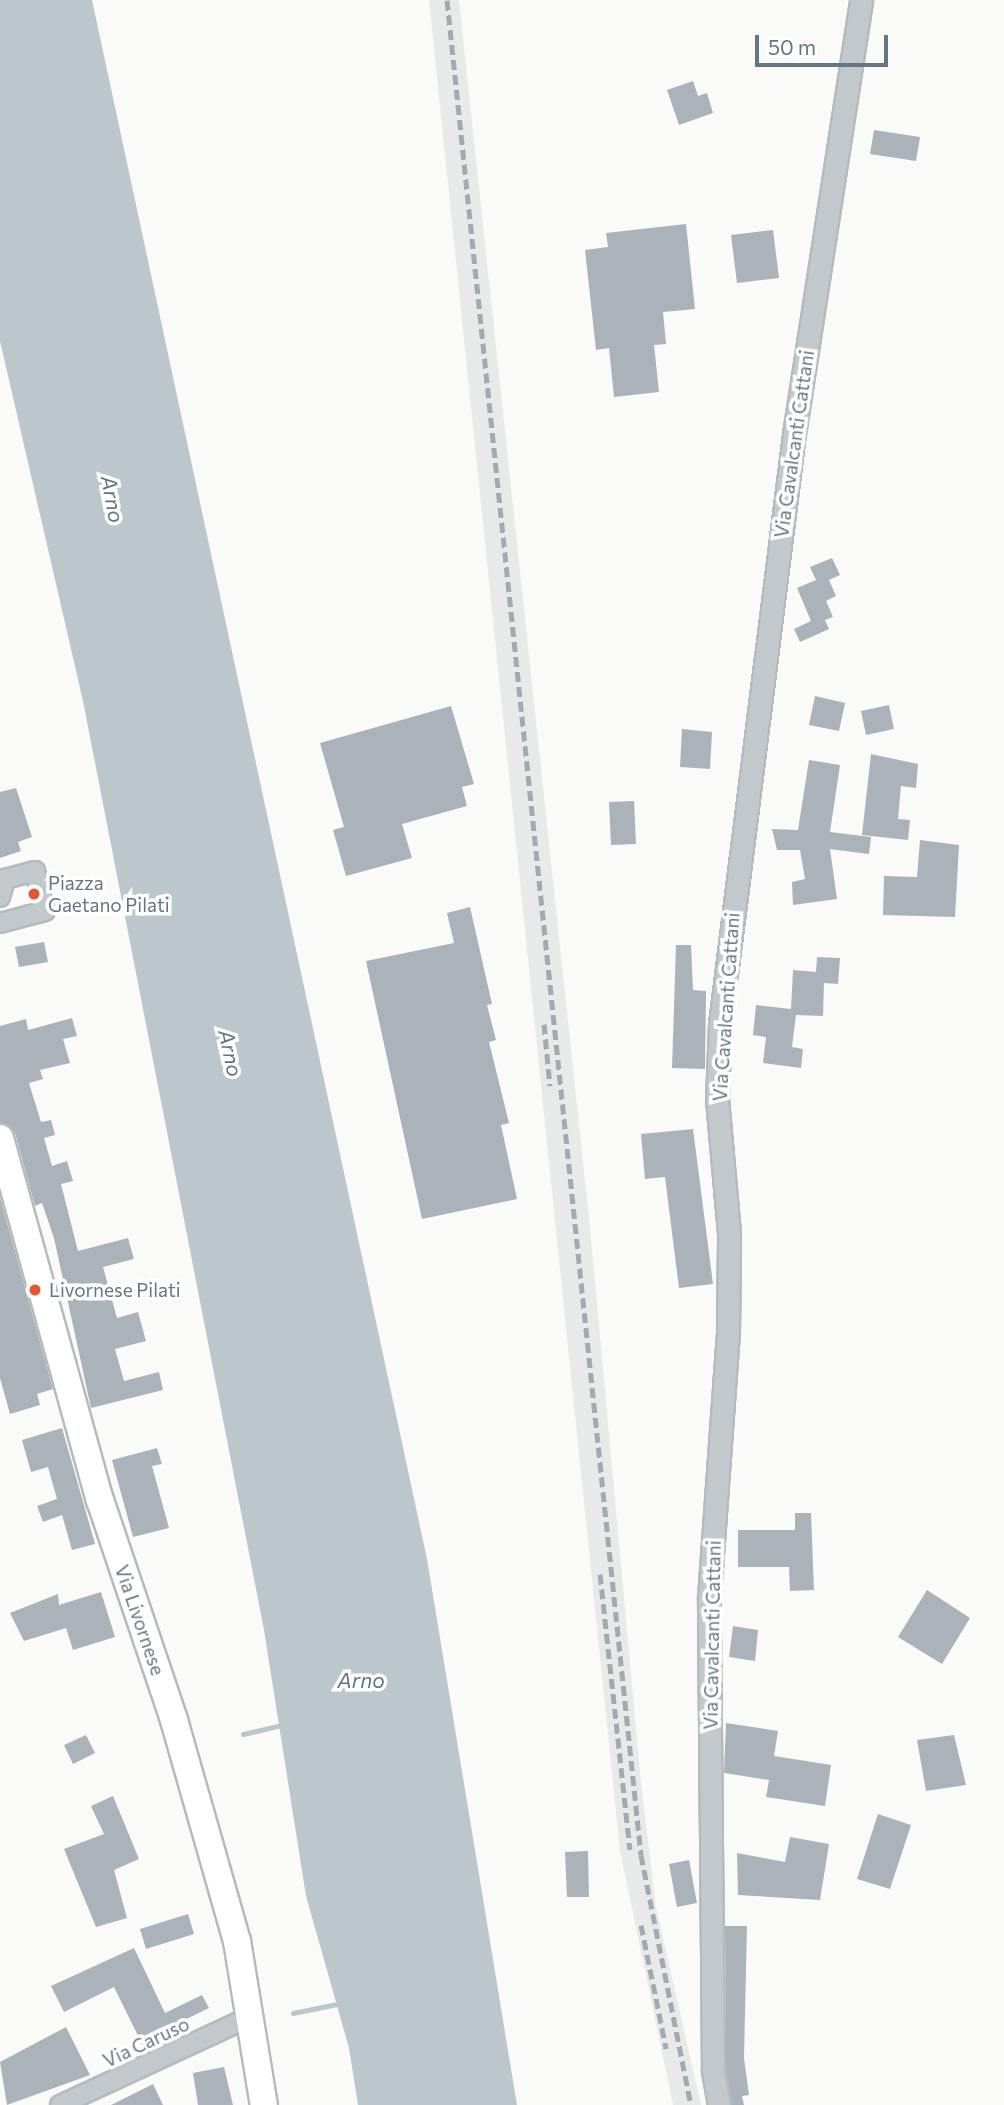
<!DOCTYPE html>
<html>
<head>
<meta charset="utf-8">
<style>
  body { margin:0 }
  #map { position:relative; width:1004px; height:2105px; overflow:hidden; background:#fafaf8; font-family:Commissioner,sans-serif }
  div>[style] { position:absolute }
  .built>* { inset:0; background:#e8e9e9 }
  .water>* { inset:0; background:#bbc7cb }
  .stream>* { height:5px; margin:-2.5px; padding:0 2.5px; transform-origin:2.5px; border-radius:2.5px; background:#bbc7cb }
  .building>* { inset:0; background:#aab3b9 }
  .roads { filter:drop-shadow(2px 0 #b5babe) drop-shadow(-2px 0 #b5babe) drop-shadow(0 2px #b5babe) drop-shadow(0 -2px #b5babe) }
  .minor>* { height:18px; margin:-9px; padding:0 9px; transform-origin:9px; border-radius:9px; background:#c3c8cc }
  .tertiary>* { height:21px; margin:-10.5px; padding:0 10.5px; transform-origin:10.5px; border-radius:10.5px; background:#c3c8cc }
  .primary>* { height:26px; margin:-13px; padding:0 13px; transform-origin:13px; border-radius:13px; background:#fff }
  .rail>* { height:5px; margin-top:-2.5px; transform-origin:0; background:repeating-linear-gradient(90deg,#a2aab0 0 10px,transparent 0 15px) }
  .dots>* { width:19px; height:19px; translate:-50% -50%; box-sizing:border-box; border:4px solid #fff; border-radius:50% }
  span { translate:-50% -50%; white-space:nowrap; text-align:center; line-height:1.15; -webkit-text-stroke:7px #fff; paint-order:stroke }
  .street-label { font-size:19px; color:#657683 }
  .poi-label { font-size:19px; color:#657683 }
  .left { translate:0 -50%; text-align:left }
  .water-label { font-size:21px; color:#60757c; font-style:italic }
  .scale { position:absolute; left:755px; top:35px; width:133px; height:32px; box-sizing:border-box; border:4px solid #657683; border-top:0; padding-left:9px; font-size:21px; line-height:24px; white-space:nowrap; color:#657683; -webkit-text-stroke:5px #fff; paint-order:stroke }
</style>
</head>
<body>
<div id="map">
  <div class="built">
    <div style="clip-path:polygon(429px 0,459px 0,590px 1227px,641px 1783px,656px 1907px,701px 2105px,673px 2105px,620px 1851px)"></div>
  </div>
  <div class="water">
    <div style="clip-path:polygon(0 0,92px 0,427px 1559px,517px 2105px,358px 2105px,349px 2048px,306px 1896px,264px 1630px,83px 701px,0 341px)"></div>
  </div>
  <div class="stream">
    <div style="left:243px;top:1734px;width:37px;rotate:-13deg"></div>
    <div style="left:293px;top:2013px;width:45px;rotate:-11.6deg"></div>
  </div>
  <div class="building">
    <div style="clip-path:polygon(693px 81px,698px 96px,707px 93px,713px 113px,679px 125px,667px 90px)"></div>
    <div style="clip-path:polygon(874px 130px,920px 137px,916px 161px,870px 154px)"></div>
    <div style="clip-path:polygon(686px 224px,695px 309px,663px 312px,666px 344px,654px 345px,659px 392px,614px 397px,609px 348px,596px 350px,585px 250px,608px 247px,606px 233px)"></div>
    <div style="clip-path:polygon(773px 230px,779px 278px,737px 283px,731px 235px)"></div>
    <div style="clip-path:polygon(832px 558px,840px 575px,829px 580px,836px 596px,826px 601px,833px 617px,825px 620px,829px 629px,800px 642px,794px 629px,811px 621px,797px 588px,816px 580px,810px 567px)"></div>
    <div style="clip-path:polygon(815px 696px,845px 703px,839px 731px,809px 725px)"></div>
    <div style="clip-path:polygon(889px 705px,894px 729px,866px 735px,861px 711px)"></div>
    <div style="clip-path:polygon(451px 706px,474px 784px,462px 787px,467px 806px,402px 824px,412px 858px,346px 876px,333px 830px,344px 827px,320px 743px)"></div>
    <div style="clip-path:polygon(682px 729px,712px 732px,710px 769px,680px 767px)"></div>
    <div style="clip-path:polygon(871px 754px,918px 764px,916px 788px,901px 786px,898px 819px,910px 820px,908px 840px,862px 835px)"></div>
    <div style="clip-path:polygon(809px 760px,840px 765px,830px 832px,871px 837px,869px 854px,830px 849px,837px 899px,793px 905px,792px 882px,805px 879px,800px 850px,777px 850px,772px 829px,798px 830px)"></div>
    <div style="clip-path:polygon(16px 788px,32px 837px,18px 842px,21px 851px,0 858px,0 792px)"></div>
    <div style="clip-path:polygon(634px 801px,636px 844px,611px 845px,609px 802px)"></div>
    <div style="clip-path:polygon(920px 840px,959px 845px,955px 917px,883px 915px,884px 876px,917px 877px)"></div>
    <div style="clip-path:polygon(470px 907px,492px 1004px,487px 1005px,496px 1040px,489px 1042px,509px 1123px,501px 1125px,517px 1199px,422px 1219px,366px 961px,454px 943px,447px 913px)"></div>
    <div style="clip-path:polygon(44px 942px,48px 962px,19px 967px,15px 947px)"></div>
    <div style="clip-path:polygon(676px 945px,691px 945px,693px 990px,706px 991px,705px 1069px,672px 1068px)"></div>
    <div style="clip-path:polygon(817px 957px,840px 958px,838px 984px,824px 983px,823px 1016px,796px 1015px,792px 1047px,803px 1049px,801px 1068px,763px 1063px,766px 1037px,753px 1035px,756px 1005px,791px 1009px,793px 970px,816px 972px)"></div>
    <div style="clip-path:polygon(72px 1018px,77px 1036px,63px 1039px,70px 1063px,40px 1070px,43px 1079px,29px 1083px,41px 1122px,51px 1120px,55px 1135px,44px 1138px,52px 1166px,67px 1161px,73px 1181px,61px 1184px,78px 1251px,128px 1238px,134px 1259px,103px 1267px,117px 1318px,138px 1312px,146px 1341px,115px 1349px,124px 1381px,159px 1372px,163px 1390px,91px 1408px,54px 1238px,42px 1203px,35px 1206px,15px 1133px,0 1123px,0 1026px,26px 1019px,28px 1030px)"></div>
    <div style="clip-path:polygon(693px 1129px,713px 1284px,679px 1288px,665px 1177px,645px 1179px,641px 1134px)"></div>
    <div style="clip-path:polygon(0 1197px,53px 1389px,37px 1394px,40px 1405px,10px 1414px,0 1378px)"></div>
    <div style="clip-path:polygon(62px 1428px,95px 1544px,72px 1550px,62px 1515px,43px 1522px,37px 1506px,57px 1499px,48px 1467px,31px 1472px,22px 1440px)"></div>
    <div style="clip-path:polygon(157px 1448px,162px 1464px,152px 1466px,169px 1528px,133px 1537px,112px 1460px)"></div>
    <div style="clip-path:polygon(795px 1513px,811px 1513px,814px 1590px,790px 1591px,789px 1567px,738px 1567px,738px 1530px,795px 1530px)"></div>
    <div style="clip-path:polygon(927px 1590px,970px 1618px,942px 1664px,898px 1637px)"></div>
    <div style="clip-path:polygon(101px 1592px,115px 1637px,73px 1650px,66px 1628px,24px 1641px,10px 1613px,58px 1594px,59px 1605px)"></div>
    <div style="clip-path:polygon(733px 1626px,758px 1630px,755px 1661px,729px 1657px)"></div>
    <div style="clip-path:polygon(726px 1723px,778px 1731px,774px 1756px,831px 1765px,825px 1806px,766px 1797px,769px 1780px,724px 1773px)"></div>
    <div style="clip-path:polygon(86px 1735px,95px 1753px,73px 1764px,64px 1745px)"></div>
    <div style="clip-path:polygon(954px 1735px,966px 1785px,926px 1791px,917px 1740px)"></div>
    <div style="clip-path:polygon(113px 1796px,139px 1859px,114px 1870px,127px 1918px,96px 1927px,64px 1849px,104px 1834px,91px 1806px)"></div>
    <div style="clip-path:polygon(878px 1814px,911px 1825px,890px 1889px,857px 1879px)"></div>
    <div style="clip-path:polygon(790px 1837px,829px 1844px,820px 1900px,738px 1895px,737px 1853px,785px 1862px)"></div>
    <div style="clip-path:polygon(588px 1851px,589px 1897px,567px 1897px,565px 1852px)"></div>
    <div style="clip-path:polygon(689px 1860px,697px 1903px,677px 1907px,669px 1864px)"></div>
    <div style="clip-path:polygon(188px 1914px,194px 1934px,146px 1949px,140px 1929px)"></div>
    <div style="clip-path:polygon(725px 1926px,747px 1926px,744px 2058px,749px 2095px,742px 2096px,744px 2105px,732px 2105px,726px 2069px)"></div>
    <div style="clip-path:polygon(134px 1948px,165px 2013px,202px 1995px,209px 2008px,174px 2025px,179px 2036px,146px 2052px,114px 1987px,64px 2012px,51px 1986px)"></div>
    <div style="clip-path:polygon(66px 2027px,90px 2075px,7px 2105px,0 2062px)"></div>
    <div style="clip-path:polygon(224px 2067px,233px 2105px,198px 2105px,193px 2073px)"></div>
    <div style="clip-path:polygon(153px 2084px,163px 2105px,111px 2105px)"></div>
  </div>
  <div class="roads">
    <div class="minor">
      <div style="left:0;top:897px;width:19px;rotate:-74deg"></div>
      <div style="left:5px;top:879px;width:31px;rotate:-15deg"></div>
      <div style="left:35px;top:871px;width:41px;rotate:76deg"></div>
      <div style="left:45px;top:911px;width:47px;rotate:165.1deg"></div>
      <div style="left:60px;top:2105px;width:209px;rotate:-24.9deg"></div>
    </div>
    <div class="tertiary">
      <div style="left:719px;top:2105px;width:36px;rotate:-100deg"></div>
      <div style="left:713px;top:2070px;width:473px;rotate:-90.5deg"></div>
      <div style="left:709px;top:1597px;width:263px;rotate:-85.9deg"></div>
      <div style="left:728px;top:1335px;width:102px;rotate:-89.4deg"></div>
      <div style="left:729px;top:1233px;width:135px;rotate:-95.1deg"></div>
      <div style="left:717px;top:1099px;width:76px;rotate:-87.7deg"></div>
      <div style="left:720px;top:1023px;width:594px;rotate:-82.84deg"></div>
      <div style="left:794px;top:434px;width:439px;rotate:-81.2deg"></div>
    </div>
    <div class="primary">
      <div style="left:0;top:1138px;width:376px;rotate:74.6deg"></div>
      <div style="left:100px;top:1500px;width:232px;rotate:71.4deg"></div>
      <div style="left:174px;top:1720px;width:230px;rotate:74.1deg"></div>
      <div style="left:237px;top:1941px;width:166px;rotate:80.7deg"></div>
    </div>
  </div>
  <div class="rail">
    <div style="left:447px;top:0;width:1865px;rotate:84.03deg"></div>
    <div style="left:641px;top:1855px;width:255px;rotate:78.7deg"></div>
    <div style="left:544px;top:1024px;width:62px;rotate:84.5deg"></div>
    <div style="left:600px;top:1574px;width:277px;rotate:83.8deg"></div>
    <div style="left:641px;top:1925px;width:126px;rotate:78.5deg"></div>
  </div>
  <div class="dots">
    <div style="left:34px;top:894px;background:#e4572e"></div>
    <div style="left:35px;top:1290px;background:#e4572e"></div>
  </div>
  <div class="street-label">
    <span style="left:794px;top:444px;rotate:-82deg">Via Cavalcanti Cattani</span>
    <span style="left:726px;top:1007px;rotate:-86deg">Via Cavalcanti Cattani</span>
    <span style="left:140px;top:1620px;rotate:71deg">Via Livornese</span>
    <span style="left:712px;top:1635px;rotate:-89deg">Via Cavalcanti Cattani</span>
    <span style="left:146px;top:2042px;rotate:-25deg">Via Caruso</span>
  </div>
  <div class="poi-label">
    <span class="left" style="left:48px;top:894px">Piazza<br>Gaetano Pilati</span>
    <span class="left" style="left:49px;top:1290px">Livornese Pilati</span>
  </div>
  <div class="water-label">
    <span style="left:113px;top:499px;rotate:79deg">Arno</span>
    <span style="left:231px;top:1053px;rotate:78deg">Arno</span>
    <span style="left:361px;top:1680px">Arno</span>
  </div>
  <div class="scale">50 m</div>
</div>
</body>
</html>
